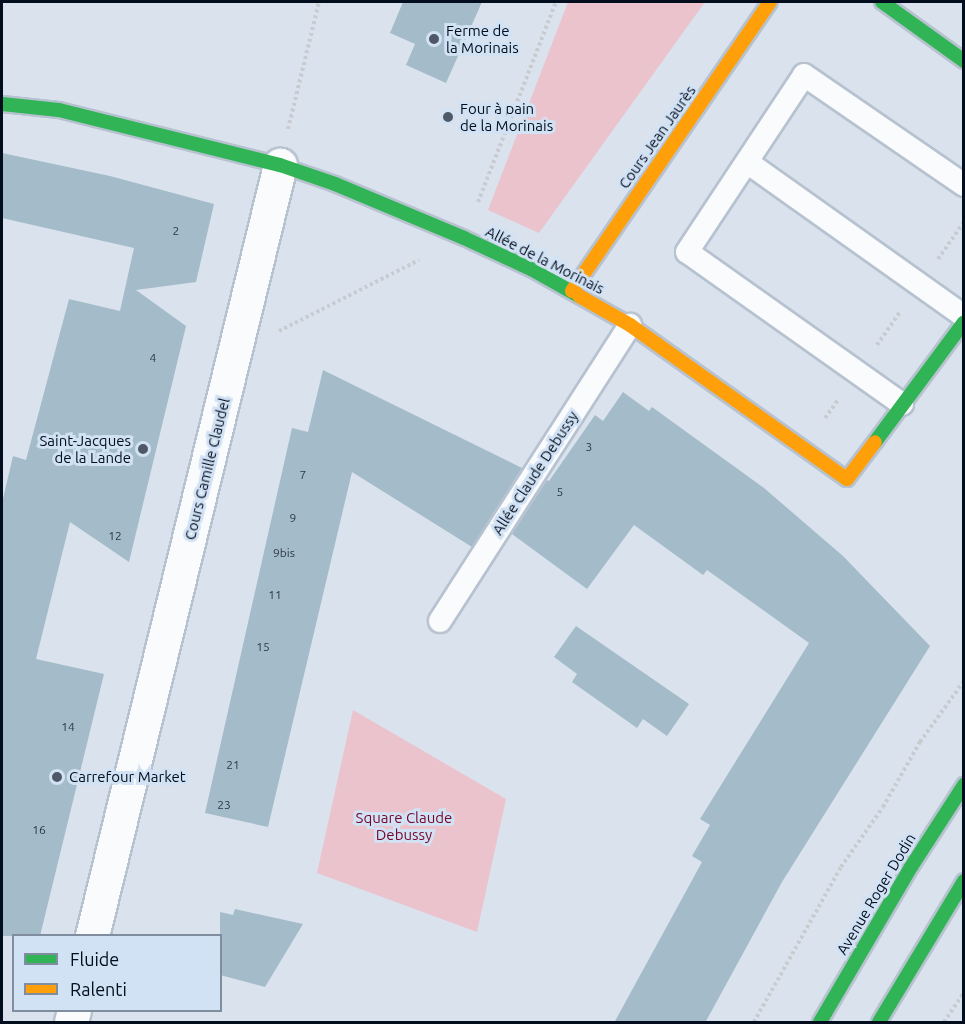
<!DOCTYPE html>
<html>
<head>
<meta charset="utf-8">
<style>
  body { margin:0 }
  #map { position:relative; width:965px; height:1024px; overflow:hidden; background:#dae3ed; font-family:Ubuntu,sans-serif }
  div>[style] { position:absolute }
  .green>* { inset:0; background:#eac3cd }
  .building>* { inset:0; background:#a4bbc9 }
  .path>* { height:4px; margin-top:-2px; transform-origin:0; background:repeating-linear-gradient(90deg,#c8cbcf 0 3px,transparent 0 6px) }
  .roads { filter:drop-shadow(2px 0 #b7c2d0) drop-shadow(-2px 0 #b7c2d0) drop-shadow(0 2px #b7c2d0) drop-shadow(0 -2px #b7c2d0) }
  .lane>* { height:22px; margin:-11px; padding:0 11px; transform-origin:11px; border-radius:11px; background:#f9fbfc }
  .street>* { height:33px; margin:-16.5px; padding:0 16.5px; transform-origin:16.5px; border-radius:16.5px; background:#f9fbfc }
  .fast>* { height:14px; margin:-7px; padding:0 7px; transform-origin:7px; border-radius:7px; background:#30b455 }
  .slow>* { height:14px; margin:-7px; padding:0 7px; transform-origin:7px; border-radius:7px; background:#ff9f0a }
  .dots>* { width:16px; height:16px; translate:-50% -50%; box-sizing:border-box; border:3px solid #d2e2f5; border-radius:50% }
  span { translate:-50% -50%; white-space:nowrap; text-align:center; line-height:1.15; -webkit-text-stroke:6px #d2e2f5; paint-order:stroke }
  .number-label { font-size:12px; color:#2a3848 }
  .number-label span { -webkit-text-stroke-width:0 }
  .poi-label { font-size:15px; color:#020d1d }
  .left { translate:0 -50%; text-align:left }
  .right { translate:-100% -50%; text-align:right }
  .street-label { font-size:15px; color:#020d1d }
  .park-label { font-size:15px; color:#750429 }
  .frame { position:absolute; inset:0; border:3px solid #020d1d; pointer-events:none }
  .legend { position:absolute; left:12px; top:934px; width:210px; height:78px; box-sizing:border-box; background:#d2e2f5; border:2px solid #7f8d9f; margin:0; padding:8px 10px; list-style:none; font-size:18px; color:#020d1d }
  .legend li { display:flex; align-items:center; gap:12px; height:30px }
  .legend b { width:30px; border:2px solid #7f8d9f }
</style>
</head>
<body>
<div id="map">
  <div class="green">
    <div style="clip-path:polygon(568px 2px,705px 2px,539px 233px,488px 210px)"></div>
    <div style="clip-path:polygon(353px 710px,506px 799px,477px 932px,317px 873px)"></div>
  </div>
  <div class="building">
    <div style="clip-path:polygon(403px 2px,482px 2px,446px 83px,406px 65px,415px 44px,390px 33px)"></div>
    <div style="clip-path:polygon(2px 153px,110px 176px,214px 204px,196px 282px,136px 290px,186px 326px,129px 562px,70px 522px,36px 659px,104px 674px,40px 936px,2px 936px,2px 503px,13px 456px,26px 460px,69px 299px,120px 311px,134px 248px,2px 218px)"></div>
    <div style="clip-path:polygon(323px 370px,522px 468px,472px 547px,352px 472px,268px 827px,205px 813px,292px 428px,308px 432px)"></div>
    <div style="clip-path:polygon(623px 392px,649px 411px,652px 407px,764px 488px,843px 556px,930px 646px,782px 882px,705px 1023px,614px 1023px,702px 862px,692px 856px,710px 825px,700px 819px,809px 643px,707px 570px,703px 575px,634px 525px,587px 589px,512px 534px,547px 480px,549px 481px,595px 415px,603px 421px)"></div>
    <div style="clip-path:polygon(576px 626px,689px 704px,667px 736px,643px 719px,637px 728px,572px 682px,577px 674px,554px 657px)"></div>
    <div style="clip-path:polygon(235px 909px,303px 924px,265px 987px,220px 975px,220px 912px,233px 915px)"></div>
  </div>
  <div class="path">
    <div style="left:288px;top:129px;width:131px;rotate:-76.3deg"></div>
    <div style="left:478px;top:202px;width:215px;rotate:-68.7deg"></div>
    <div style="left:938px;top:259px;width:45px;rotate:-54.9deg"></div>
    <div style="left:279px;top:331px;width:157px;rotate:-26.9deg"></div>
    <div style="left:877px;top:345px;width:40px;rotate:-55.1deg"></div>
    <div style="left:825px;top:418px;width:22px;rotate:-54deg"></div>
    <div style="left:754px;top:1022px;width:178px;rotate:-60.7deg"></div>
    <div style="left:841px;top:867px;width:73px;rotate:-55deg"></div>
    <div style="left:883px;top:807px;width:75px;rotate:-60.4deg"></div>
    <div style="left:920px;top:742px;width:75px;rotate:-54.2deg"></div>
    <div style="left:944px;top:1022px;width:36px;rotate:-56deg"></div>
  </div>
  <div class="roads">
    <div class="lane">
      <div style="left:747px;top:162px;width:266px;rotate:35.4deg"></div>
      <div style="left:902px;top:404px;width:263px;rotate:-144.7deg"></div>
      <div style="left:687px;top:252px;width:212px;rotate:-56.5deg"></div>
      <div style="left:804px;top:75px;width:194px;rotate:34.5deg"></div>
      <div style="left:440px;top:621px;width:352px;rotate:-57.3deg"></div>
    </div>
    <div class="street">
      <div style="left:92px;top:936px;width:794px;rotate:-76.3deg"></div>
      <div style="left:71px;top:1022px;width:12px;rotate:-76deg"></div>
    </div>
    <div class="fast">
      <div style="left:882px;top:2px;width:101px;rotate:35.7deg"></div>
      <div style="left:2px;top:104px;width:57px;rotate:6deg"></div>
      <div style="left:59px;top:110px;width:228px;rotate:14deg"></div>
      <div style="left:280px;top:165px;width:58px;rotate:19.1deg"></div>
      <div style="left:335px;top:184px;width:140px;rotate:22.7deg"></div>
      <div style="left:464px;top:238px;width:74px;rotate:24.8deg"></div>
      <div style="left:531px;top:269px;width:55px;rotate:29.4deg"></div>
      <div style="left:875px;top:442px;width:149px;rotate:-53.4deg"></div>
      <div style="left:820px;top:1022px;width:180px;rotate:-59.6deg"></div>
      <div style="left:911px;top:867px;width:98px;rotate:-57.1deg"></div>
      <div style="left:879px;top:1022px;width:165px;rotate:-58.9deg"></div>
    </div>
    <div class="slow">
      <div style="left:572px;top:291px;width:350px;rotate:-55.6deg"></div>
      <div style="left:579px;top:296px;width:59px;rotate:29.6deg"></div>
      <div style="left:630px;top:325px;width:266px;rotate:35.4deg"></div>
      <div style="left:847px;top:479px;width:46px;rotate:-52.9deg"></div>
    </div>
  </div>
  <div class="dots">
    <div style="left:434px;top:39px;background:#4e5866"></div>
    <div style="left:448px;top:117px;background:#4e5866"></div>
    <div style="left:143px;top:449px;background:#4e5866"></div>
    <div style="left:57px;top:777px;background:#4e5866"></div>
  </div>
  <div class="number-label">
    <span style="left:176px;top:231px">2</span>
    <span style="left:153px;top:358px">4</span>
    <span style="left:589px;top:447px">3</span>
    <span style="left:303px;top:475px">7</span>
    <span style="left:560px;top:492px">5</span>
    <span style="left:293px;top:518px">9</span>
    <span style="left:115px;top:536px">12</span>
    <span style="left:284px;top:553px">9bis</span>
    <span style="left:275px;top:595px">11</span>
    <span style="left:263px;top:647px">15</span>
    <span style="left:68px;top:727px">14</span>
    <span style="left:233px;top:765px">21</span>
    <span style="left:224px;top:805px">23</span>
    <span style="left:39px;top:830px">16</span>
  </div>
  <div class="poi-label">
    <span class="left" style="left:446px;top:39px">Ferme de<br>la Morinais</span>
    <span class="left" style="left:460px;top:117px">Four à pain<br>de la Morinais</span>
    <span class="right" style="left:131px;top:449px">Saint-Jacques<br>de la Lande</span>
    <span class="left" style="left:69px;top:777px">Carrefour Market</span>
  </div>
  <div class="street-label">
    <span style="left:657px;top:137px;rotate:-55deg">Cours Jean Jaurès</span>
    <span style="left:545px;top:260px;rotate:27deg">Allée de la Morinais</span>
    <span style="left:207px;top:469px;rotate:-76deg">Cours Camille Claudel</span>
    <span style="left:535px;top:473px;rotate:-57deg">Allée Claude Debussy</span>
    <span style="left:876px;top:894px;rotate:-59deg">Avenue Roger Dodin</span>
  </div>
  <div class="park-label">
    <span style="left:404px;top:826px">Square Claude<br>Debussy</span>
  </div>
  <div class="frame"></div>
  <ul class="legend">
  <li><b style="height:8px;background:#30b455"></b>Fluide</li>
  <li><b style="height:8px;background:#ff9f0a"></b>Ralenti</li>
  </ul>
</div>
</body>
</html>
